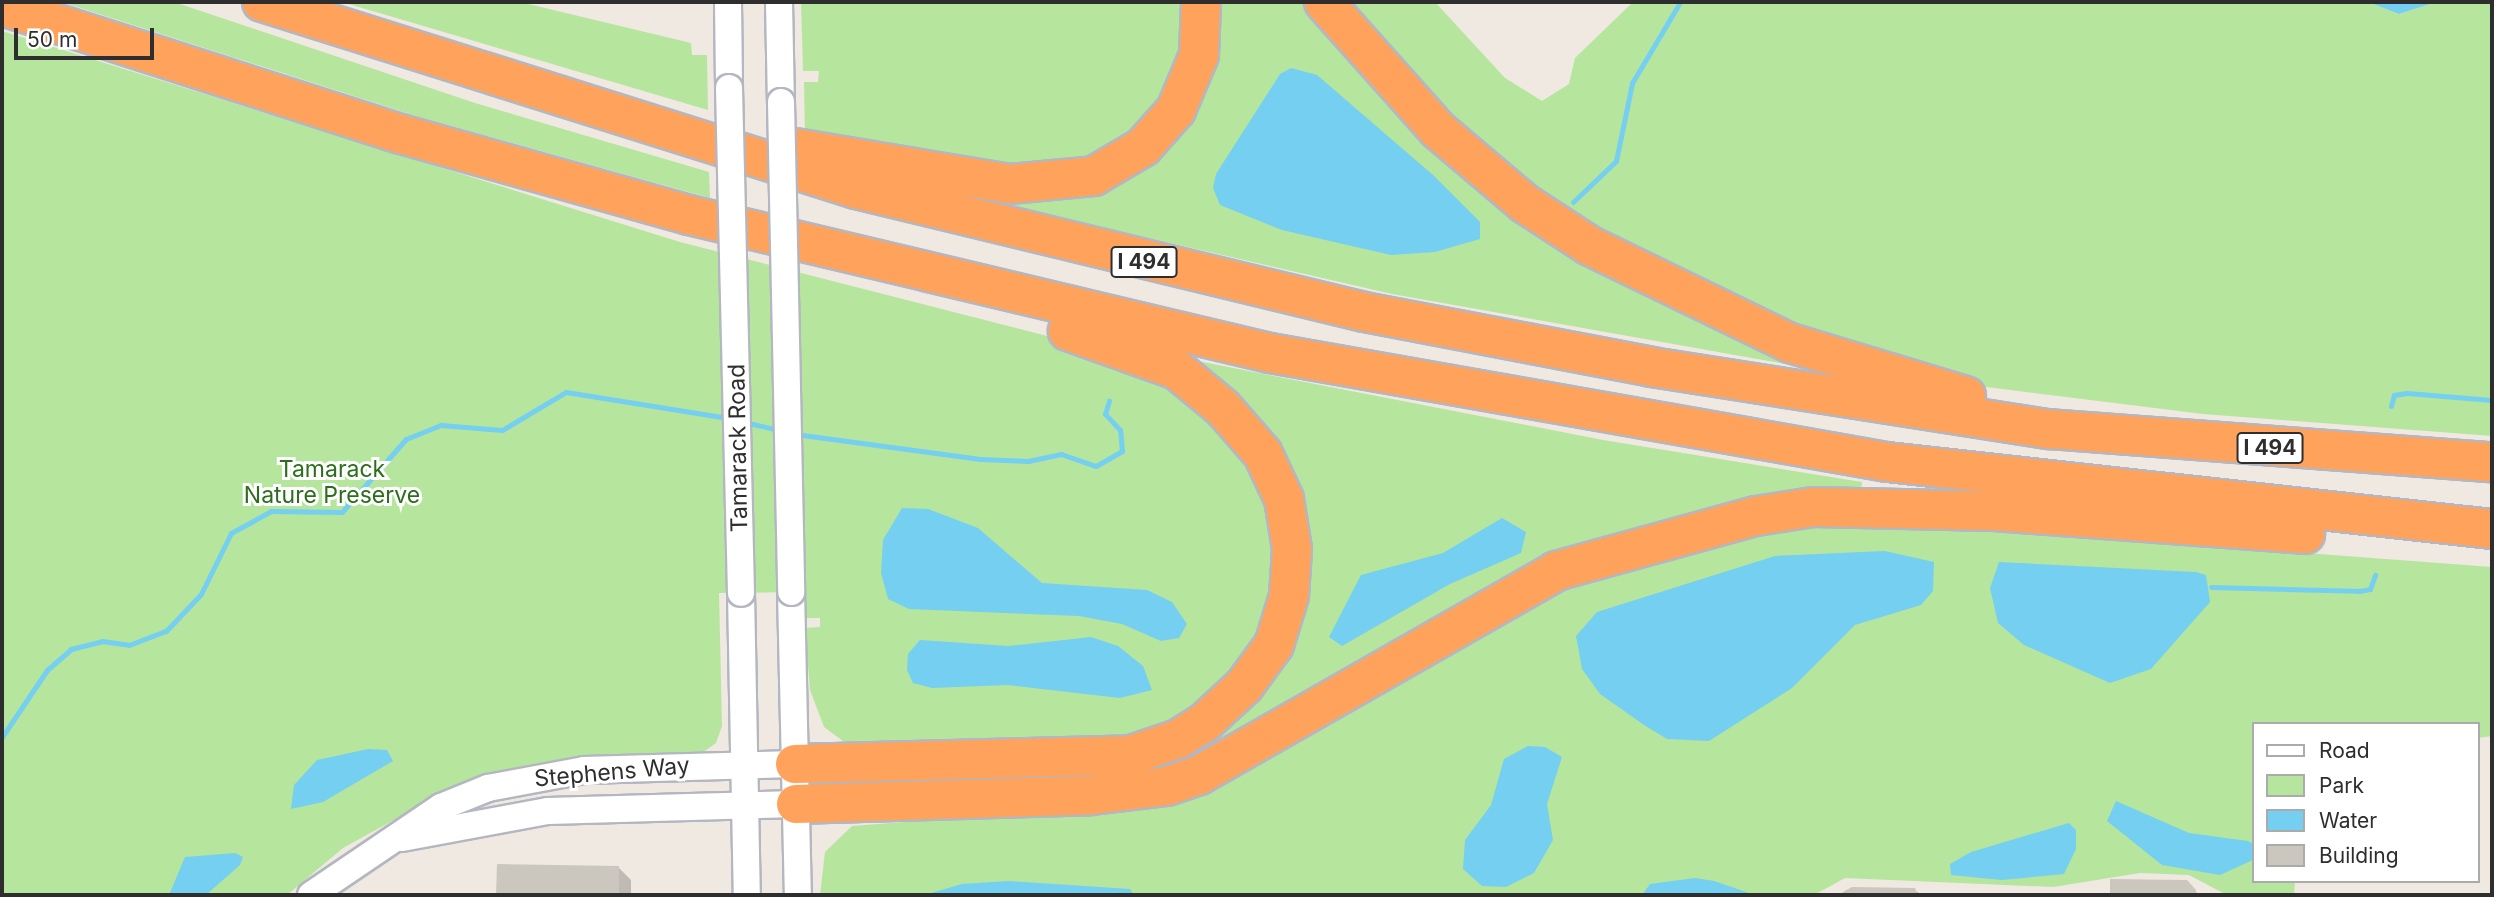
<!DOCTYPE html>
<html>
<head>
<meta charset="utf-8">
<style>
  body { margin:0 }
  #map { position:relative; width:2494px; height:897px; overflow:hidden; background:#efe9e1; font-family:Inter,sans-serif }
  div>[style] { position:absolute }
  .green>* { inset:0; background:#b6e59e }
  .water>* { inset:0; background:#75cff0 }
  .shadow>* { inset:0; background:#0003 }
  .stream>* { height:5px; margin:-2.5px; padding:0 2.5px; transform-origin:2.5px; border-radius:2.5px; background:#75cff0 }
  .building>* { inset:0; background:#cbc7bf }
  .roads { filter:drop-shadow(2px 0 #b4b7c1) drop-shadow(-2px 0 #b4b7c1) drop-shadow(0 2px #b4b7c1) drop-shadow(0 -2px #b4b7c1) }
  .minor>* { height:26px; margin:-13px; padding:0 13px; transform-origin:13px; border-radius:13px; background:#fff }
  .highway>* { height:38px; margin:-19px; padding:0 19px; transform-origin:19px; border-radius:19px; background:#ffa35c }
  .bridges { filter:drop-shadow(2px 0 #b4b7c1) drop-shadow(-2px 0 #b4b7c1) drop-shadow(0 2px #b4b7c1) drop-shadow(0 -2px #b4b7c1) }
  .minor-bridge>* { height:26px; margin:-13px; padding:0 13px; transform-origin:13px; border-radius:13px; background:#fff }
  span { translate:-50% -50%; white-space:nowrap; text-align:center; line-height:1.15; -webkit-text-stroke:6px #fff; paint-order:stroke }
  .shield-label span { padding:2px 5px; background:#fff; border:2px solid; border-radius:5px; -webkit-text-stroke-width:0 }
  .shield-label { font-size:21px; color:#2e2e2e; font-weight:700 }
  .street-label { font-size:23px; color:#2e2e2e }
  .park-label { font-size:23px; color:#2c6e1b }
  .frame { position:absolute; inset:0; border:4px solid #2e2e2e; pointer-events:none }
  .legend { position:absolute; left:2252px; top:722px; width:228px; height:161px; box-sizing:border-box; background:#fff; border:2px solid #ababab; margin:0; padding:9px 12px; list-style:none; font-size:21px; color:#2e2e2e }
  .legend li { display:flex; align-items:center; gap:14px; height:35px }
  .legend b { width:35px; border:2px solid #ababab }
  .scale { position:absolute; left:14px; top:28px; width:140px; height:32px; box-sizing:border-box; border:4px solid #2e2e2e; border-top:0; padding-left:9px; font-size:21px; line-height:24px; white-space:nowrap; color:#2e2e2e; -webkit-text-stroke:5px #fff; paint-order:stroke }
</style>
</head>
<body>
<div id="map">
  <div class="green">
    <div style="clip-path:polygon(62px 2px,174px 2px,475px 103px,709px 172px,710px 198px,416px 116px)"></div>
    <div style="clip-path:polygon(342px 2px,520px 2px,691px 43px,692px 55px,707px 55px,708px 110px)"></div>
    <div style="clip-path:polygon(801px 2px,1189px 2px,1184px 65px,1138px 136px,1052px 174px,805px 136px,804px 82px,818px 82px,819px 71px,803px 71px)"></div>
    <div style="clip-path:polygon(1213px 2px,1311px 2px,1399px 100px,1798px 358px,1797px 366px,1392px 294px,1014px 207px,1016px 197px,1117px 177px)"></div>
    <div style="clip-path:polygon(1340px 2px,1435px 2px,1505px 78px,1542px 101px,1569px 84px,1575px 58px,1633px 2px,2368px 2px,2399px 14px,2436px 2px,2492px 2px,2492px 436px,2203px 414px,1971px 385px,1693px 287px,1511px 178px)"></div>
    <div style="clip-path:polygon(2px 31px,680px 242px,1055px 338px,1156px 377px,1226px 434px,1261px 484px,1279px 566px,1257px 652px,1161px 736px,847px 744px,824px 727px,810px 690px,805px 628px,820px 627px,820px 618px,805px 618px,805px 592px,719px 593px,722px 726px,716px 743px,699px 755px,430px 800px,343px 848px,287px 895px,2px 895px)"></div>
    <div style="clip-path:polygon(1182px 358px,1603px 440px,1862px 482px,1861px 491px,1708px 515px,1234px 748px,1188px 759px,1212px 740px,1303px 541px)"></div>
    <div style="clip-path:polygon(1910px 523px,2492px 567px,2492px 736px,2478px 738px,2478px 724px,2254px 724px,2254px 881px,2295px 881px,2294px 895px,2227px 895px,2189px 875px,2140px 873px,2053px 887px,1845px 878px,1814px 895px,820px 895px,825px 852px,852px 826px,1123px 805px,1565px 587px,1670px 551px,1822px 524px)"></div>
  </div>
  <div class="water">
    <div style="clip-path:polygon(2368px 2px,2436px 2px,2399px 14px)"></div>
    <div style="clip-path:polygon(1291px 68px,1317px 75px,1433px 175px,1480px 222px,1480px 239px,1435px 252px,1391px 255px,1282px 230px,1220px 205px,1213px 188px,1216px 174px,1280px 74px)"></div>
    <div style="clip-path:polygon(902px 508px,928px 509px,978px 528px,1042px 583px,1147px 590px,1172px 602px,1187px 624px,1179px 638px,1161px 641px,1122px 624px,1079px 616px,909px 609px,888px 599px,881px 573px,883px 540px)"></div>
    <div style="clip-path:polygon(1502px 518px,1526px 532px,1521px 553px,1450px 584px,1342px 646px,1329px 637px,1361px 575px,1443px 553px)"></div>
    <div style="clip-path:polygon(1885px 551px,1934px 562px,1933px 591px,1921px 605px,1855px 625px,1792px 688px,1709px 741px,1667px 739px,1644px 725px,1600px 694px,1582px 669px,1576px 636px,1597px 612px,1775px 556px)"></div>
    <div style="clip-path:polygon(1999px 562px,2196px 572px,2206px 575px,2210px 602px,2151px 669px,2110px 683px,2024px 645px,1998px 623px,1990px 588px)"></div>
    <div style="clip-path:polygon(1091px 637px,1118px 646px,1143px 666px,1152px 690px,1120px 698px,1008px 685px,932px 688px,913px 683px,907px 670px,908px 654px,920px 640px,1008px 646px)"></div>
    <div style="clip-path:polygon(1528px 746px,1545px 747px,1562px 757px,1547px 804px,1553px 840px,1534px 873px,1506px 887px,1482px 886px,1463px 869px,1465px 840px,1491px 805px,1504px 759px)"></div>
    <div style="clip-path:polygon(368px 749px,387px 750px,393px 761px,323px 802px,291px 809px,294px 785px,317px 760px)"></div>
    <div style="clip-path:polygon(2116px 801px,2189px 833px,2248px 841px,2254px 844px,2253px 860px,2220px 875px,2162px 865px,2107px 821px)"></div>
    <div style="clip-path:polygon(2069px 823px,2076px 830px,2076px 849px,2064px 874px,2002px 880px,1951px 875px,1950px 864px,1971px 852px)"></div>
    <div style="clip-path:polygon(235px 853px,243px 857px,240px 865px,206px 895px,169px 895px,185px 857px)"></div>
    <div style="clip-path:polygon(1695px 878px,1714px 881px,1755px 895px,1642px 895px,1650px 884px)"></div>
    <div style="clip-path:polygon(1008px 881px,1130px 889px,1134px 895px,924px 895px,962px 884px)"></div>
  </div>
  <div class="shadow">
    <div style="clip-path:polygon(498px 866px,619px 868px,631px 880px,631px 895px,498px 895px)"></div>
    <div style="clip-path:polygon(2112px 881px,2186px 882px,2199px 895px,2111px 895px)"></div>
    <div style="clip-path:polygon(1846px 890px,1918px 892px,1921px 895px,1841px 895px)"></div>
  </div>
  <div class="stream">
    <div style="left:1573px;top:202px;width:59px;rotate:-43.6deg"></div>
    <div style="left:1616px;top:161px;width:80px;rotate:-78.4deg"></div>
    <div style="left:1632px;top:83px;width:94px;rotate:-59.3deg"></div>
    <div style="left:2391px;top:406px;width:11px;rotate:-75deg"></div>
    <div style="left:2394px;top:395px;width:13px;rotate:-9deg"></div>
    <div style="left:2407px;top:393px;width:85px;rotate:4.7deg"></div>
    <div style="left:744px;top:422px;width:36px;rotate:13deg"></div>
    <div style="left:795px;top:434px;width:187px;rotate:7.7deg"></div>
    <div style="left:980px;top:459px;width:48px;rotate:2.4deg"></div>
    <div style="left:1028px;top:461px;width:34px;rotate:-12deg"></div>
    <div style="left:1061px;top:454px;width:37px;rotate:19deg"></div>
    <div style="left:1096px;top:466px;width:30px;rotate:-30deg"></div>
    <div style="left:1122px;top:451px;width:21px;rotate:-95deg"></div>
    <div style="left:1120px;top:430px;width:22px;rotate:-133deg"></div>
    <div style="left:1105px;top:414px;width:14px;rotate:-73deg"></div>
    <div style="left:2211px;top:587px;width:148px;rotate:1.5deg"></div>
    <div style="left:2359px;top:591px;width:11px;rotate:-10deg"></div>
    <div style="left:2370px;top:589px;width:15px;rotate:-70deg"></div>
    <div style="left:2px;top:737px;width:81px;rotate:-56.1deg"></div>
    <div style="left:47px;top:670px;width:32px;rotate:-41deg"></div>
    <div style="left:71px;top:649px;width:32px;rotate:-14deg"></div>
    <div style="left:102px;top:641px;width:27px;rotate:8deg"></div>
    <div style="left:129px;top:645px;width:40px;rotate:-21deg"></div>
    <div style="left:166px;top:631px;width:51px;rotate:-46.6deg"></div>
    <div style="left:201px;top:594px;width:68px;rotate:-63.8deg"></div>
    <div style="left:231px;top:533px;width:46px;rotate:-28.8deg"></div>
    <div style="left:271px;top:511px;width:71px;rotate:0.8deg"></div>
    <div style="left:342px;top:512px;width:97px;rotate:-48.8deg"></div>
    <div style="left:406px;top:439px;width:38px;rotate:-22deg"></div>
    <div style="left:441px;top:425px;width:61px;rotate:4.7deg"></div>
    <div style="left:502px;top:430px;width:74px;rotate:-30.7deg"></div>
    <div style="left:566px;top:392px;width:164px;rotate:9.1deg"></div>
  </div>
  <div class="building">
    <div style="clip-path:polygon(497px 864px,619px 866px,619px 895px,496px 895px)"></div>
    <div style="clip-path:polygon(2110px 879px,2187px 880px,2196px 890px,2195px 895px,2110px 895px)"></div>
    <div style="clip-path:polygon(1852px 887px,1915px 888px,1918px 895px,1838px 895px)"></div>
  </div>
  <div class="roads">
    <div class="minor">
      <div style="left:728px;top:2px;width:86px;rotate:89.3deg"></div>
      <div style="left:779px;top:2px;width:100px;rotate:88.9deg"></div>
      <div style="left:791px;top:592px;width:303px;rotate:88.7deg"></div>
      <div style="left:741px;top:593px;width:302px;rotate:88.9deg"></div>
      <div style="left:402px;top:838px;width:148px;rotate:-10.5deg"></div>
      <div style="left:548px;top:811px;width:248px;rotate:-1.6deg"></div>
      <div style="left:311px;top:895px;width:157px;rotate:-34.1deg"></div>
      <div style="left:441px;top:807px;width:51px;rotate:-22deg"></div>
      <div style="left:488px;top:788px;width:98px;rotate:-10.6deg"></div>
      <div style="left:584px;top:770px;width:211px;rotate:-1.6deg"></div>
    </div>
    <div class="highway">
      <div style="left:262px;top:2px;width:623px;rotate:17.47deg"></div>
      <div style="left:856px;top:189px;width:523px;rotate:13.61deg"></div>
      <div style="left:1364px;top:312px;width:292px;rotate:10.8deg"></div>
      <div style="left:1651px;top:367px;width:403px;rotate:8.9deg"></div>
      <div style="left:2049px;top:429px;width:444px;rotate:4.3deg"></div>
      <div style="left:1324px;top:2px;width:171px;rotate:48.3deg"></div>
      <div style="left:1438px;top:130px;width:113px;rotate:40.3deg"></div>
      <div style="left:1524px;top:203px;width:79px;rotate:33.1deg"></div>
      <div style="left:1590px;top:246px;width:222px;rotate:25.9deg"></div>
      <div style="left:1790px;top:343px;width:184px;rotate:16.8deg"></div>
      <div style="left:2px;top:6px;width:419px;rotate:17.8deg"></div>
      <div style="left:401px;top:134px;width:299px;rotate:15.7deg"></div>
      <div style="left:689px;top:215px;width:597px;rotate:13.36deg"></div>
      <div style="left:1270px;top:353px;width:627px;rotate:10.02deg"></div>
      <div style="left:1887px;top:462px;width:609px;rotate:6.32deg"></div>
      <div style="left:795px;top:148px;width:218px;rotate:9.5deg"></div>
      <div style="left:1010px;top:184px;width:84px;rotate:-5.4deg"></div>
      <div style="left:1094px;top:176px;width:57px;rotate:-30.6deg"></div>
      <div style="left:1143px;top:147px;width:50px;rotate:-48.3deg"></div>
      <div style="left:1176px;top:110px;width:60px;rotate:-67.3deg"></div>
      <div style="left:1199px;top:55px;width:53px;rotate:-87.8deg"></div>
      <div style="left:795px;top:764px;width:336px;rotate:-1.5deg"></div>
      <div style="left:1131px;top:755px;width:50px;rotate:-18.8deg"></div>
      <div style="left:1178px;top:739px;width:32px;rotate:-32deg"></div>
      <div style="left:1205px;top:722px;width:53px;rotate:-42.7deg"></div>
      <div style="left:1244px;top:686px;width:51px;rotate:-53.8deg"></div>
      <div style="left:1274px;top:645px;width:51px;rotate:-73deg"></div>
      <div style="left:1289px;top:596px;width:47px;rotate:-86.3deg"></div>
      <div style="left:1292px;top:549px;width:51px;rotate:-99.1deg"></div>
      <div style="left:1284px;top:499px;width:50px;rotate:-115deg"></div>
      <div style="left:1263px;top:454px;width:61px;rotate:-131deg"></div>
      <div style="left:1223px;top:408px;width:60px;rotate:-140.4deg"></div>
      <div style="left:1177px;top:370px;width:116px;rotate:-160.3deg"></div>
      <div style="left:796px;top:804px;width:296px;rotate:-1.7deg"></div>
      <div style="left:1092px;top:795px;width:76px;rotate:-6.8deg"></div>
      <div style="left:1167px;top:786px;width:34px;rotate:-19deg"></div>
      <div style="left:1199px;top:775px;width:411px;rotate:-29.7deg"></div>
      <div style="left:1556px;top:571px;width:207px;rotate:-15.4deg"></div>
      <div style="left:1756px;top:516px;width:58px;rotate:-9deg"></div>
      <div style="left:1813px;top:507px;width:179px;rotate:1.3deg"></div>
      <div style="left:1992px;top:511px;width:314px;rotate:4.2deg"></div>
    </div>
  </div>
  <div class="bridges">
    <div class="minor-bridge">
      <div style="left:729px;top:88px;width:505px;rotate:88.64deg"></div>
      <div style="left:781px;top:102px;width:490px;rotate:88.8deg"></div>
    </div>
  </div>
  <div class="shield-label">
    <span style="left:1144px;top:262px">I 494</span>
    <span style="left:2270px;top:448px">I 494</span>
  </div>
  <div class="street-label">
    <span style="left:738px;top:448px;rotate:-91deg">Tamarack Road</span>
    <span style="left:612px;top:772px;rotate:-5deg">Stephens Way</span>
  </div>
  <div class="park-label">
    <span style="left:332px;top:482px">Tamarack<br>Nature Preserve</span>
  </div>
  <div class="frame"></div>
  <ul class="legend">
  <li><b style="height:9px;background:#fff"></b>Road</li>
  <li><b style="height:19px;background:#b6e59e"></b>Park</li>
  <li><b style="height:19px;background:#75cff0"></b>Water</li>
  <li><b style="height:19px;background:#cbc7bf"></b>Building</li>
  </ul>
  <div class="scale">50 m</div>
</div>
</body>
</html>
